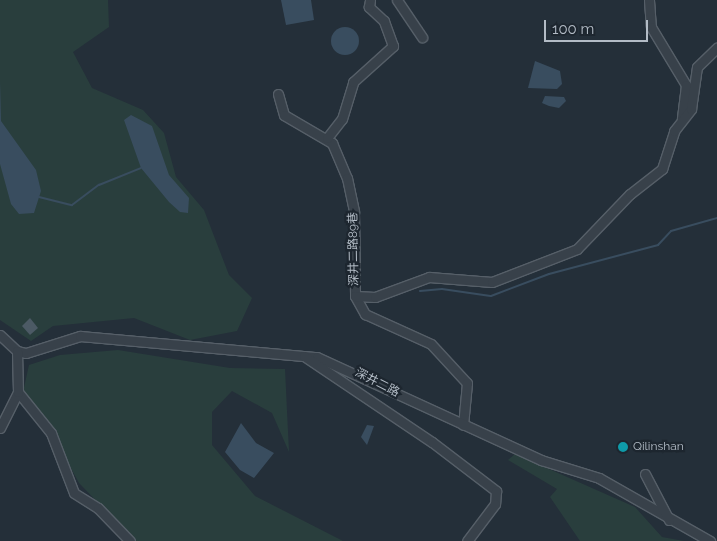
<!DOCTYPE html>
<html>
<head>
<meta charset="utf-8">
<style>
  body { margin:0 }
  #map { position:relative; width:717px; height:541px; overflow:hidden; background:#242f39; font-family:Raleway,"Noto Sans TC",sans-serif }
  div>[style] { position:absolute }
  .green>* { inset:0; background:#293e3d }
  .water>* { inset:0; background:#394d5f }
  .round { border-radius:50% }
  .stream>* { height:2px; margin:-1px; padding:0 1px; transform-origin:1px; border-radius:1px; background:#394d5f }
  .building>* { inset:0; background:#4c5a65 }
  .roads { filter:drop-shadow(1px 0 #565f68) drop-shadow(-1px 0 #565f68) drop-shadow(0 1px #565f68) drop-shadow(0 -1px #565f68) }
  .minor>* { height:9px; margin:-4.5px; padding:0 4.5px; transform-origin:4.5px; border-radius:4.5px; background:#38414a }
  .dots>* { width:14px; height:14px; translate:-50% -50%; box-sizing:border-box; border:2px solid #1d262f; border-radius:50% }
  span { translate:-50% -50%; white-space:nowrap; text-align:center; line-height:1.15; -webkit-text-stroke:4.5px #1d262f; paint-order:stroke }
  .street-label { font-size:12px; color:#b3bcc6 }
  .poi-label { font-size:12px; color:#b3bcc6 }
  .left { translate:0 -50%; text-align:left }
  .scale { position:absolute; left:544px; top:20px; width:104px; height:22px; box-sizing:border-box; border:2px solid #b3bcc6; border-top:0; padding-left:6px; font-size:15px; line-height:18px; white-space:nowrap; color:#b3bcc6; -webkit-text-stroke:4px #1d262f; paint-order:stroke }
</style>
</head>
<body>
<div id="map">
  <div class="green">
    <div style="clip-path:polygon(0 0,108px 0,109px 27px,73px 52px,92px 88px,143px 110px,164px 133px,176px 177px,204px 210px,229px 275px,252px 298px,237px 331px,190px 340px,134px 318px,53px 326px,31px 341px,0 320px)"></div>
    <div style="clip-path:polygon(118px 350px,230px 368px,285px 369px,289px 452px,272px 413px,232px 391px,212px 412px,212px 445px,255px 496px,343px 541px,135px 541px,79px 483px,45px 421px,23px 392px,29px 365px,60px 355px)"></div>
    <div style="clip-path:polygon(515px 454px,635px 507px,662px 537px,684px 541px,580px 541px,550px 497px,557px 489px,508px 460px)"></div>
  </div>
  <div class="water">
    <div style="clip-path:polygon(281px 0,311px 0,314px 20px,286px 25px)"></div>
    <div class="round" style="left:331px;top:27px;width:28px;height:28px"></div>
    <div style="clip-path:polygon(535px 61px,560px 71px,562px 84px,557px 89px,528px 88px)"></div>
    <div style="clip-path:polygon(0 81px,1px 121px,36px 170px,41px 191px,34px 213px,19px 214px,11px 204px,0 164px)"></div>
    <div style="clip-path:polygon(545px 96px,564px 97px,566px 101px,559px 108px,549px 106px,542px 103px)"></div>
    <div style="clip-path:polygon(131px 115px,152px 126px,169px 175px,189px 198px,188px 213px,180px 212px,169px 202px,141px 168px,124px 120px)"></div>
    <div style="clip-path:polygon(241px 423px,256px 443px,274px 453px,254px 478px,240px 470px,225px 452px)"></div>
    <div style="clip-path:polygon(367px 425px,374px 426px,367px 445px,361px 437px)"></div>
  </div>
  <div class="stream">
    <div style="left:39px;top:197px;width:34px;rotate:14deg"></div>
    <div style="left:72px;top:205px;width:34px;rotate:-37deg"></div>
    <div style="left:99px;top:185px;width:45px;rotate:-22deg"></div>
    <div style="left:420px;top:291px;width:22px;rotate:-5deg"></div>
    <div style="left:442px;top:289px;width:49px;rotate:8.1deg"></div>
    <div style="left:491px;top:296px;width:62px;rotate:-20.8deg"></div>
    <div style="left:549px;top:274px;width:113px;rotate:-14.9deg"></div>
    <div style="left:658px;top:245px;width:19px;rotate:-47deg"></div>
    <div style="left:671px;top:231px;width:48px;rotate:-15.8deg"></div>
  </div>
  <div class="building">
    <div style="clip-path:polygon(30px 318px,38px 328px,30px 335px,22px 326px)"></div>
  </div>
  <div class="roads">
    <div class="minor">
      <div style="left:397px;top:0;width:45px;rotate:56deg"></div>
      <div style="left:649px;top:0;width:27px;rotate:86deg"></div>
      <div style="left:651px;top:27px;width:68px;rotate:58.9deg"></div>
      <div style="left:686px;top:85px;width:34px;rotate:97deg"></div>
      <div style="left:278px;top:94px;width:22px;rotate:74deg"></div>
      <div style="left:284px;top:115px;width:56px;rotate:30.3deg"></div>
      <div style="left:332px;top:143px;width:38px;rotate:67deg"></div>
      <div style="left:347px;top:178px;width:35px;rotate:78deg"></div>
      <div style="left:354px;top:212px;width:84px;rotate:89.3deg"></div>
      <div style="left:355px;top:296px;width:21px;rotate:61deg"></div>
      <div style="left:365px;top:314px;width:72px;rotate:24.4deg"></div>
      <div style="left:431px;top:344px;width:53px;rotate:47.3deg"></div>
      <div style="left:467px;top:383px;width:42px;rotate:95.4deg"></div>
      <div style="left:327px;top:138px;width:24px;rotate:-52deg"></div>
      <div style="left:342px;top:119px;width:39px;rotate:-73deg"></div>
      <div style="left:353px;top:82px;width:54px;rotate:-42deg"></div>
      <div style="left:393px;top:46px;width:27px;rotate:-110deg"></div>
      <div style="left:384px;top:21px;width:21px;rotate:-137deg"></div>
      <div style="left:369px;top:7px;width:7px;rotate:-82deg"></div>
      <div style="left:355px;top:296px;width:20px;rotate:3deg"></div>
      <div style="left:375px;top:297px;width:58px;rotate:-20.3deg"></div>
      <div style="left:429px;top:277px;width:63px;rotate:4.5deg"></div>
      <div style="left:492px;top:282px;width:91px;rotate:-21.2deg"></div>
      <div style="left:577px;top:249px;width:76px;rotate:-46.1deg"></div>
      <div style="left:630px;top:194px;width:41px;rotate:-38deg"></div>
      <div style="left:662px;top:169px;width:40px;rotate:-72deg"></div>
      <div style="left:674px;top:131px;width:28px;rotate:-52deg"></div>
      <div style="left:691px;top:109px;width:42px;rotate:-81.9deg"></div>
      <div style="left:697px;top:67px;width:28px;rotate:-44deg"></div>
      <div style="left:0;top:335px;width:23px;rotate:43deg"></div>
      <div style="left:17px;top:351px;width:9px;rotate:13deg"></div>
      <div style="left:26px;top:353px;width:57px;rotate:-17.5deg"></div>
      <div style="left:80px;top:336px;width:238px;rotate:5.1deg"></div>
      <div style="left:317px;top:357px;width:247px;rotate:24.7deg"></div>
      <div style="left:541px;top:460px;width:61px;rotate:17.2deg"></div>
      <div style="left:599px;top:478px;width:128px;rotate:29.6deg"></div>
      <div style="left:304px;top:356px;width:154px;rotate:33.9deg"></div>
      <div style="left:432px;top:442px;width:81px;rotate:37.4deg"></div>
      <div style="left:496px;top:491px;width:13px;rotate:94deg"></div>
      <div style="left:495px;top:504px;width:46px;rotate:127.1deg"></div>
      <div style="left:18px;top:392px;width:53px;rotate:51.2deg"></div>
      <div style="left:51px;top:433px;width:64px;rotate:69deg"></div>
      <div style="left:74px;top:493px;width:28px;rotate:32deg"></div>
      <div style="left:98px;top:508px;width:46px;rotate:45.9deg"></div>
      <div style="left:0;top:428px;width:40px;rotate:-63.4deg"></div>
      <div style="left:18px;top:392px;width:41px;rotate:-91.4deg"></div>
      <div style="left:645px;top:474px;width:52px;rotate:62.4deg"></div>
    </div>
  </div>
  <div class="dots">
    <div style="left:623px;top:447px;background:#0f9aa8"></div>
  </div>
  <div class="street-label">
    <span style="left:354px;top:249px;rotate:-91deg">深井二路89巷</span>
    <span style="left:377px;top:383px;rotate:27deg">深井二路</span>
  </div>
  <div class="poi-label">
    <span class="left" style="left:633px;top:447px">Qilinshan</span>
  </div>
  <div class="scale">100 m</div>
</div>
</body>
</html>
